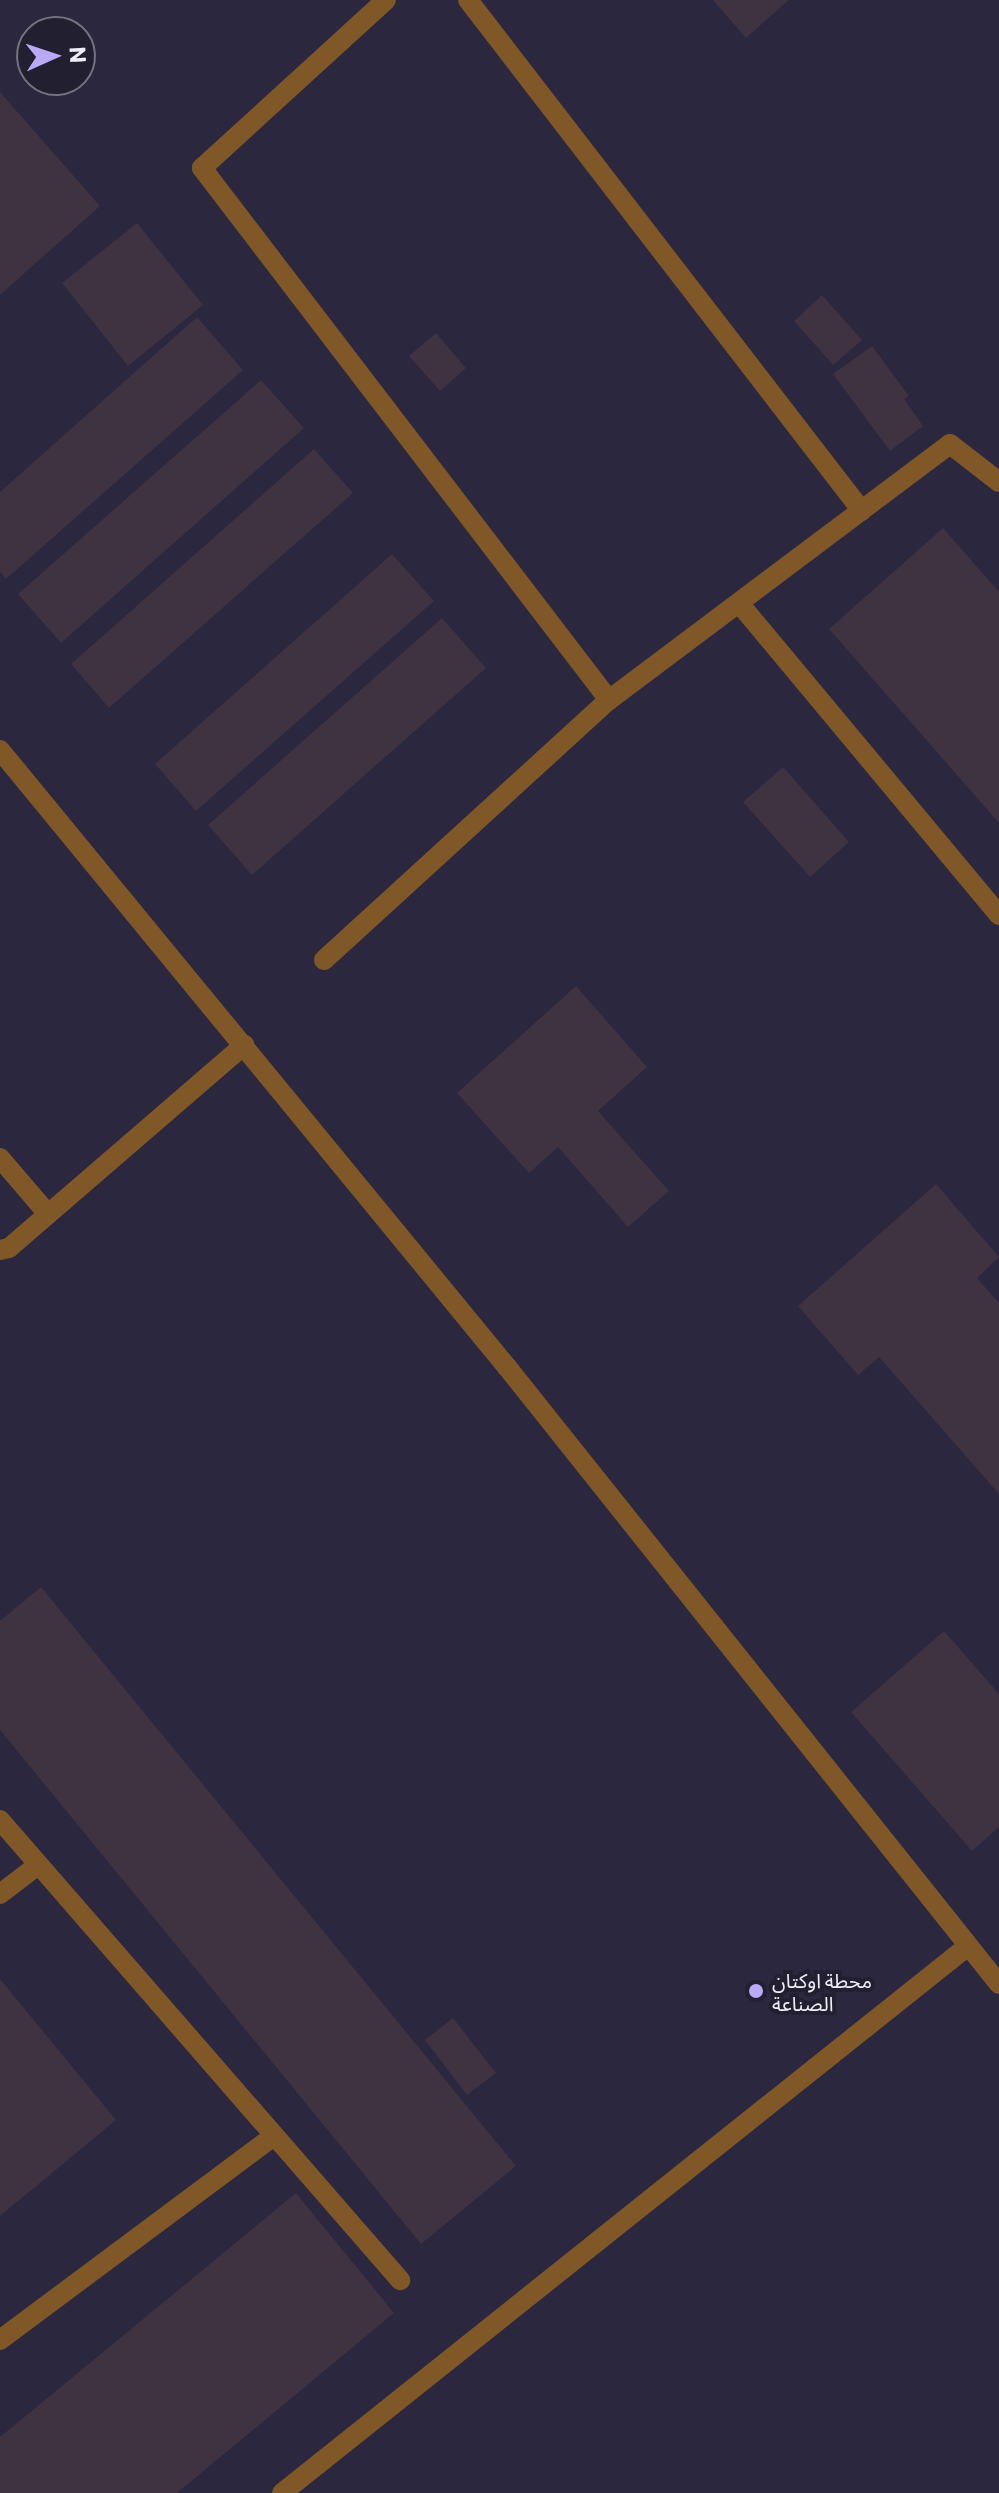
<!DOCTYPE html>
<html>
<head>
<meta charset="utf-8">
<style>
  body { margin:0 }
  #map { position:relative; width:999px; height:2493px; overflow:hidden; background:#221f30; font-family:Commissioner,"Noto Sans Arabic",sans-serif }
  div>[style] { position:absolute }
  .built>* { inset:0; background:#2b273e }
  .building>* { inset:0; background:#3f3241 }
  .lane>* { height:20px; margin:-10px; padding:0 10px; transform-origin:10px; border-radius:10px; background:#805827 }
  .street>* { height:20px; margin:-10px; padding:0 10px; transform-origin:10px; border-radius:10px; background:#805827 }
  .dots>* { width:22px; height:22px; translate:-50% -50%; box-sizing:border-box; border:4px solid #221f30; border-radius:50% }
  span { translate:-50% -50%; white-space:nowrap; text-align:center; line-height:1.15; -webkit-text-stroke:8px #221f30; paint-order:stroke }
  .poi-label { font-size:20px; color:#eeedf9 }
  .left { translate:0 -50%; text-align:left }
  .north { position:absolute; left:16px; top:16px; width:80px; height:80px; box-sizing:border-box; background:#221f30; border:2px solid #747180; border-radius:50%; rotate:87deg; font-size:22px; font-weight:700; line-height:32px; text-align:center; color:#eeedf9 }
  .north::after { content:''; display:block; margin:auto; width:28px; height:36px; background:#baaaf6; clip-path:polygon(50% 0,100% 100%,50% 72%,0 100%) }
</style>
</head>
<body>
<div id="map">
  <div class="built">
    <div style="clip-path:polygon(evenodd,0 0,999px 0,999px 2493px,0 2493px,0 0,32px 32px,80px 32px,80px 80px,32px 80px,32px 32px)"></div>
  </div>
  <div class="building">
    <div style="clip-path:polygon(713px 0,789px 0,746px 38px)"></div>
    <div style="clip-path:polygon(0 92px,100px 206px,0 295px)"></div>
    <div style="clip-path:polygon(137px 223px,203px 305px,128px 366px,62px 283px)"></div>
    <div style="clip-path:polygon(822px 295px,862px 340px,833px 365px,794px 321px)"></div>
    <div style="clip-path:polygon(197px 317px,243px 370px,6px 579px,0 572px,0 492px)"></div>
    <div style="clip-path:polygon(436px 333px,466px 368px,440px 391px,409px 356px)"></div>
    <div style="clip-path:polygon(872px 346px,909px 396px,904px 399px,923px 426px,890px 451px,833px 374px)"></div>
    <div style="clip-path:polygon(261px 380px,304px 428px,61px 643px,18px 594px)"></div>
    <div style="clip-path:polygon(314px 449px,353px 493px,109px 708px,71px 664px)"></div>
    <div style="clip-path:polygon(943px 528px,999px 592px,999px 823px,829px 629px)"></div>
    <div style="clip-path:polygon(392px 554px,434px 601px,196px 811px,155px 764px)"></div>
    <div style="clip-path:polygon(442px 618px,486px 668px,252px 875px,208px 825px)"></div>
    <div style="clip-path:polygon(783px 767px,849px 842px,810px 877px,743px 802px)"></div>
    <div style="clip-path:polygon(576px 986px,647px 1067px,598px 1111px,669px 1191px,628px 1227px,558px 1147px,529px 1173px,457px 1093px)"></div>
    <div style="clip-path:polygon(936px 1184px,999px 1257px,977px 1278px,999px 1303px,999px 1494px,879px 1357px,858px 1375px,798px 1306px)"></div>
    <div style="clip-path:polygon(41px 1587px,516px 2166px,421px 2244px,0 1730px,0 1621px)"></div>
    <div style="clip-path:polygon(944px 1631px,999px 1694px,999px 1827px,972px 1851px,851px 1712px)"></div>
    <div style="clip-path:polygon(0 1979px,116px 2120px,0 2216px)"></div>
    <div style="clip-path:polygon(453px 2018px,496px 2073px,467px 2095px,425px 2040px)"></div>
    <div style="clip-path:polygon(296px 2193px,394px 2313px,177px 2493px,0 2493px,0 2437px)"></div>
  </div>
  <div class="lane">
    <div style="left:468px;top:0;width:645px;rotate:52.37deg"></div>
    <div style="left:0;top:750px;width:799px;rotate:50.59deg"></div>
    <div style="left:507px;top:1367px;width:789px;rotate:51.43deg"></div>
    <div style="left:0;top:1158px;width:74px;rotate:49.4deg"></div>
    <div style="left:0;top:1250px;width:9px;rotate:-13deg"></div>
    <div style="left:9px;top:1248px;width:311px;rotate:-40.8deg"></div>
    <div style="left:0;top:2340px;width:339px;rotate:-36.7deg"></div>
    <div style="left:282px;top:2493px;width:877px;rotate:-38.57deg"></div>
  </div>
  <div class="street">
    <div style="left:739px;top:603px;width:406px;rotate:50.2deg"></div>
    <div style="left:609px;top:700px;width:426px;rotate:-36.9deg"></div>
    <div style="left:950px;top:444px;width:62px;rotate:37.8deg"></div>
    <div style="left:324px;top:960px;width:386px;rotate:-42.4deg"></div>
    <div style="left:609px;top:700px;width:670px;rotate:-127.42deg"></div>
    <div style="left:202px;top:168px;width:249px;rotate:-42.4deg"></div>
    <div style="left:0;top:1820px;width:610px;rotate:48.99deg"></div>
    <div style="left:0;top:1894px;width:48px;rotate:-37.3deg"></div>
  </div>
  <div class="dots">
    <div style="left:756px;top:1991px;background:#baaaf6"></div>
  </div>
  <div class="poi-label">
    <span class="left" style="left:772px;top:1992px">محطة اوكتان<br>الصناعة</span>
  </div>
  <div class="north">N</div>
</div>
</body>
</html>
